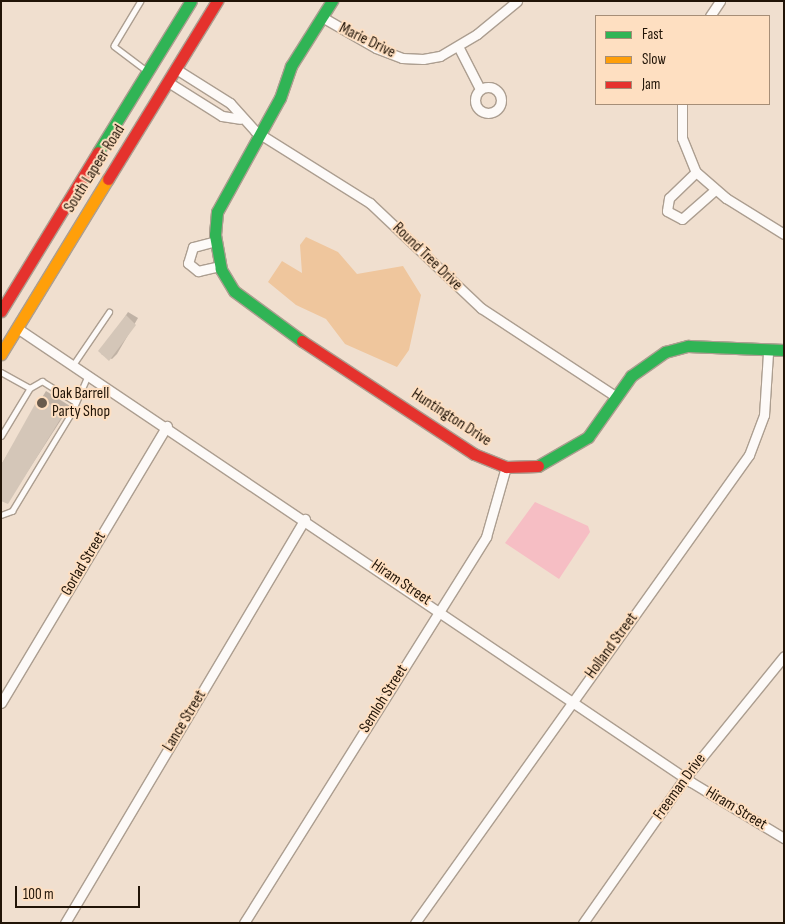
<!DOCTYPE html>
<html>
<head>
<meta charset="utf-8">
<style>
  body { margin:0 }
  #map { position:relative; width:785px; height:924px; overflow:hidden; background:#f0dfcf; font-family:"Sofia Sans Condensed",sans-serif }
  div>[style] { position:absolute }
  .green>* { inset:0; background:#efc69d }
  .water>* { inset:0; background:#f6bec4 }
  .shadow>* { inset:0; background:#0003 }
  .building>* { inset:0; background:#d4c6b8 }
  .roads { filter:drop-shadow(1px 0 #ac9e90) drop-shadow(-1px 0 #ac9e90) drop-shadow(0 1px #ac9e90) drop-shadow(0 -1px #ac9e90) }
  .lane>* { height:4.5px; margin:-2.25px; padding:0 2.25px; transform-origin:2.25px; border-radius:2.25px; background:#fdfaf8 }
  .street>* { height:9px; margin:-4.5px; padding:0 4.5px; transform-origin:4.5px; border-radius:4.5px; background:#fdfaf8 }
  .street>.ring { margin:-4.5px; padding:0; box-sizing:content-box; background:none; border:9px solid #fdfaf8; border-radius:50% }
  .fast>* { height:11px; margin:-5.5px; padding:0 5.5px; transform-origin:5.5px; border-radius:5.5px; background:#30b455 }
  .slow>* { height:11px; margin:-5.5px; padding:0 5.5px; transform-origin:5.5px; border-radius:5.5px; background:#ff9f0a }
  .jam>* { height:11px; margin:-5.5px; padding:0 5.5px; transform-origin:5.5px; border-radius:5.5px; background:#e5322d }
  .dots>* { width:14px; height:14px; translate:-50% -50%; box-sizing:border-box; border:2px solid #fedfc1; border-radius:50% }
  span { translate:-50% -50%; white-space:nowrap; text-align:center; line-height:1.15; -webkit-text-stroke:4px #fedfc1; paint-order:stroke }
  .street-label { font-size:16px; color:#211407 }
  .poi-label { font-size:16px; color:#211407 }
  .left { translate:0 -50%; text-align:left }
  .frame { position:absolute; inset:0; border:2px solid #211407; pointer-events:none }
  .legend { position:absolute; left:595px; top:15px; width:175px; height:90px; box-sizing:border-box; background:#fedfc1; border:1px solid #a68e77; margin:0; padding:6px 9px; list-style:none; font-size:15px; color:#211407 }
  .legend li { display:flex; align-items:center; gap:10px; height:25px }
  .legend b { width:25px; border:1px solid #a68e77 }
  .scale { position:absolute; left:15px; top:886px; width:125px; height:22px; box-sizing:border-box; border:2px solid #211407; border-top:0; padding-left:6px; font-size:15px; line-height:18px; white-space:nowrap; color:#211407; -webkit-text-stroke:4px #fedfc1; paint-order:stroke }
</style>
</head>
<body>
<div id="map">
  <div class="green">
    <div style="clip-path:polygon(306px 237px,338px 252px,357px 274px,403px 266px,421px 295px,409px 350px,397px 367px,345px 344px,326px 319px,296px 305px,268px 282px,282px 261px,302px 273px,300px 245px)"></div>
  </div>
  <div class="water">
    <div style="clip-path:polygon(535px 502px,588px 526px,590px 532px,559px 579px,505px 543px)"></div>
  </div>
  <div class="shadow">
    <div style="clip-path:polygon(128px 312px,138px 318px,117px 354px,112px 359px,101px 354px)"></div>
    <div style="clip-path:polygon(46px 391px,70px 406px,7px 503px,1px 500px,1px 465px)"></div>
  </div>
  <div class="building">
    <div style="clip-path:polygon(126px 315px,136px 325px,109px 361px,98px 351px)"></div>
    <div style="clip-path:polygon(39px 397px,64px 413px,8px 504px,1px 501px,1px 465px)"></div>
  </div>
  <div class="roads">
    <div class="lane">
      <div style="left:141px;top:1px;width:52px;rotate:121deg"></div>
      <div style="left:114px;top:46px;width:41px;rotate:37.1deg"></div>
      <div style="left:73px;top:365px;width:64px;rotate:-55.8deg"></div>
      <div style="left:1px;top:372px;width:33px;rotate:29deg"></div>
      <div style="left:30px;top:388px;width:14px;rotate:-30deg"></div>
      <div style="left:42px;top:381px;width:38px;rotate:32deg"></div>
      <div style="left:1px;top:436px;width:56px;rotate:-58.9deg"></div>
      <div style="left:1px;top:515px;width:12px;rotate:-20deg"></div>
      <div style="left:12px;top:511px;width:116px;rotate:-58.8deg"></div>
      <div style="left:72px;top:412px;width:40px;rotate:-66.6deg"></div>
    </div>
    <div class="street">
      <div style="left:710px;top:16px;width:18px;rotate:-56deg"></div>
      <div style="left:322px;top:17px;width:62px;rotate:29.9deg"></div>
      <div style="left:376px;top:48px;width:28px;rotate:21deg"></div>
      <div style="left:402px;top:58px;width:21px;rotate:3deg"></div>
      <div style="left:423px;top:59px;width:17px;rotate:-10deg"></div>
      <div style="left:440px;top:56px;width:43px;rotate:-30.7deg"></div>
      <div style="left:477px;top:34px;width:52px;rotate:-39.5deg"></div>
      <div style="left:458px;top:46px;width:48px;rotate:62.9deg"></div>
      <div style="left:176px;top:69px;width:64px;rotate:32.2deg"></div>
      <div style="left:230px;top:103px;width:38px;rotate:48deg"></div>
      <div style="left:255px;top:131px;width:136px;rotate:32.1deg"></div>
      <div style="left:370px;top:203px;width:153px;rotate:43.4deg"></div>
      <div style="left:481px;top:308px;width:160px;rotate:33.3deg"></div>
      <div style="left:168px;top:82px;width:64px;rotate:32.2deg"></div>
      <div style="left:222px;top:116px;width:18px;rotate:9deg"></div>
      <div class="ring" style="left:475px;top:87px;width:17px;height:17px"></div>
      <div style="left:682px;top:104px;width:34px;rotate:90deg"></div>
      <div style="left:682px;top:138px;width:37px;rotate:68deg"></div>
      <div style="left:696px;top:172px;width:40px;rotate:41deg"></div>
      <div style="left:726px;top:198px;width:68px;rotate:31.8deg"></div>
      <div style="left:696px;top:172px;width:37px;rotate:136deg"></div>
      <div style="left:669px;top:198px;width:13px;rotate:99deg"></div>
      <div style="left:667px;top:211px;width:17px;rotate:28deg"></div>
      <div style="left:682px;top:219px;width:44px;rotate:-41.3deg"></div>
      <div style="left:216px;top:241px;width:24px;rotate:165deg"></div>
      <div style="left:193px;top:247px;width:17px;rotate:107deg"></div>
      <div style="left:188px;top:263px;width:13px;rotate:39deg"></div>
      <div style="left:198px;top:271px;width:23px;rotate:-13deg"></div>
      <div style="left:17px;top:328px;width:813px;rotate:33.96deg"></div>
      <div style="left:691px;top:782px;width:109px;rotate:31.1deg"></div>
      <div style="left:1px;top:703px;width:323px;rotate:-59.1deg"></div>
      <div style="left:65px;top:923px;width:470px;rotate:-59.3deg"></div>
      <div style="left:244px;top:923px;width:456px;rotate:-57.9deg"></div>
      <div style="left:486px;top:537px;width:73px;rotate:-74.1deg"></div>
      <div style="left:415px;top:923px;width:575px;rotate:-54.49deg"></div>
      <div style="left:749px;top:455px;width:43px;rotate:-69.4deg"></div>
      <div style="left:764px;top:415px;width:62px;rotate:-86.3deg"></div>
      <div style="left:583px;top:923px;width:177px;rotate:-54.9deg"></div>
      <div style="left:685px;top:778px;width:157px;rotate:-50.9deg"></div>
    </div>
    <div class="fast">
      <div style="left:98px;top:152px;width:177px;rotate:-58.4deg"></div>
      <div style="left:302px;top:341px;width:84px;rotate:-143.7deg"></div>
      <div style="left:234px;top:291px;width:26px;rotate:-121deg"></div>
      <div style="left:221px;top:269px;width:35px;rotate:-100deg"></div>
      <div style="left:215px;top:235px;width:23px;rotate:-85deg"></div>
      <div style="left:217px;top:212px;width:130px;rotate:-61.1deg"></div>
      <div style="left:280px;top:98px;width:34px;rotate:-71deg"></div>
      <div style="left:291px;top:66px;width:77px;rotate:-57.8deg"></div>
      <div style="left:538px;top:466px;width:58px;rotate:-30.1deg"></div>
      <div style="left:588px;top:437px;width:75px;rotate:-54.8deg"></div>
      <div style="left:631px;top:376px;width:42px;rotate:-35.2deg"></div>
      <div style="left:665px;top:352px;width:24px;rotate:-15deg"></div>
      <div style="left:688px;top:346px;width:96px;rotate:2.4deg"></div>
    </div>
    <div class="slow">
      <div style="left:1px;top:354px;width:205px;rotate:-58.6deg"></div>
    </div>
    <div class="jam">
      <div style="left:108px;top:179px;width:209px;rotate:-58.5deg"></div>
      <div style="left:1px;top:311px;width:186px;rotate:-58.6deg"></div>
      <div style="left:302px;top:341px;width:206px;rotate:33.3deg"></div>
      <div style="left:474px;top:454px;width:35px;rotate:22deg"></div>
      <div style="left:506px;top:467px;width:32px;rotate:-2deg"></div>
    </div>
  </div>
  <div class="dots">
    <div style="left:42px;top:403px;background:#695b4d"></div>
  </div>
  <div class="street-label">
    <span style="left:367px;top:41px;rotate:26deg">Marie Drive</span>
    <span style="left:95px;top:169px;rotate:-58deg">South Lapeer Road</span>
    <span style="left:427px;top:257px;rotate:44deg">Round Tree Drive</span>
    <span style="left:451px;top:418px;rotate:33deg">Huntington Drive</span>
    <span style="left:84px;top:564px;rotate:-59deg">Gorlad Street</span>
    <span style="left:401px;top:583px;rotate:34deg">Hiram Street</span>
    <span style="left:612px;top:646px;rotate:-54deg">Holland Street</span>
    <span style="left:384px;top:699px;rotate:-58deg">Semloh Street</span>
    <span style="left:185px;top:721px;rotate:-59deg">Lance Street</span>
    <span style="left:680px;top:787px;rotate:-54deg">Freeman Drive</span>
    <span style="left:736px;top:809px;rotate:31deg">Hiram Street</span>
  </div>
  <div class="poi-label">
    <span class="left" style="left:52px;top:403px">Oak Barrell<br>Party Shop</span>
  </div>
  <div class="frame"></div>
  <ul class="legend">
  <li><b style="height:6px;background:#30b455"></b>Fast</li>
  <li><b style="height:6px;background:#ff9f0a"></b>Slow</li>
  <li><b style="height:6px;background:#e5322d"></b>Jam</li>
  </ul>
  <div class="scale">100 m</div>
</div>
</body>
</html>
